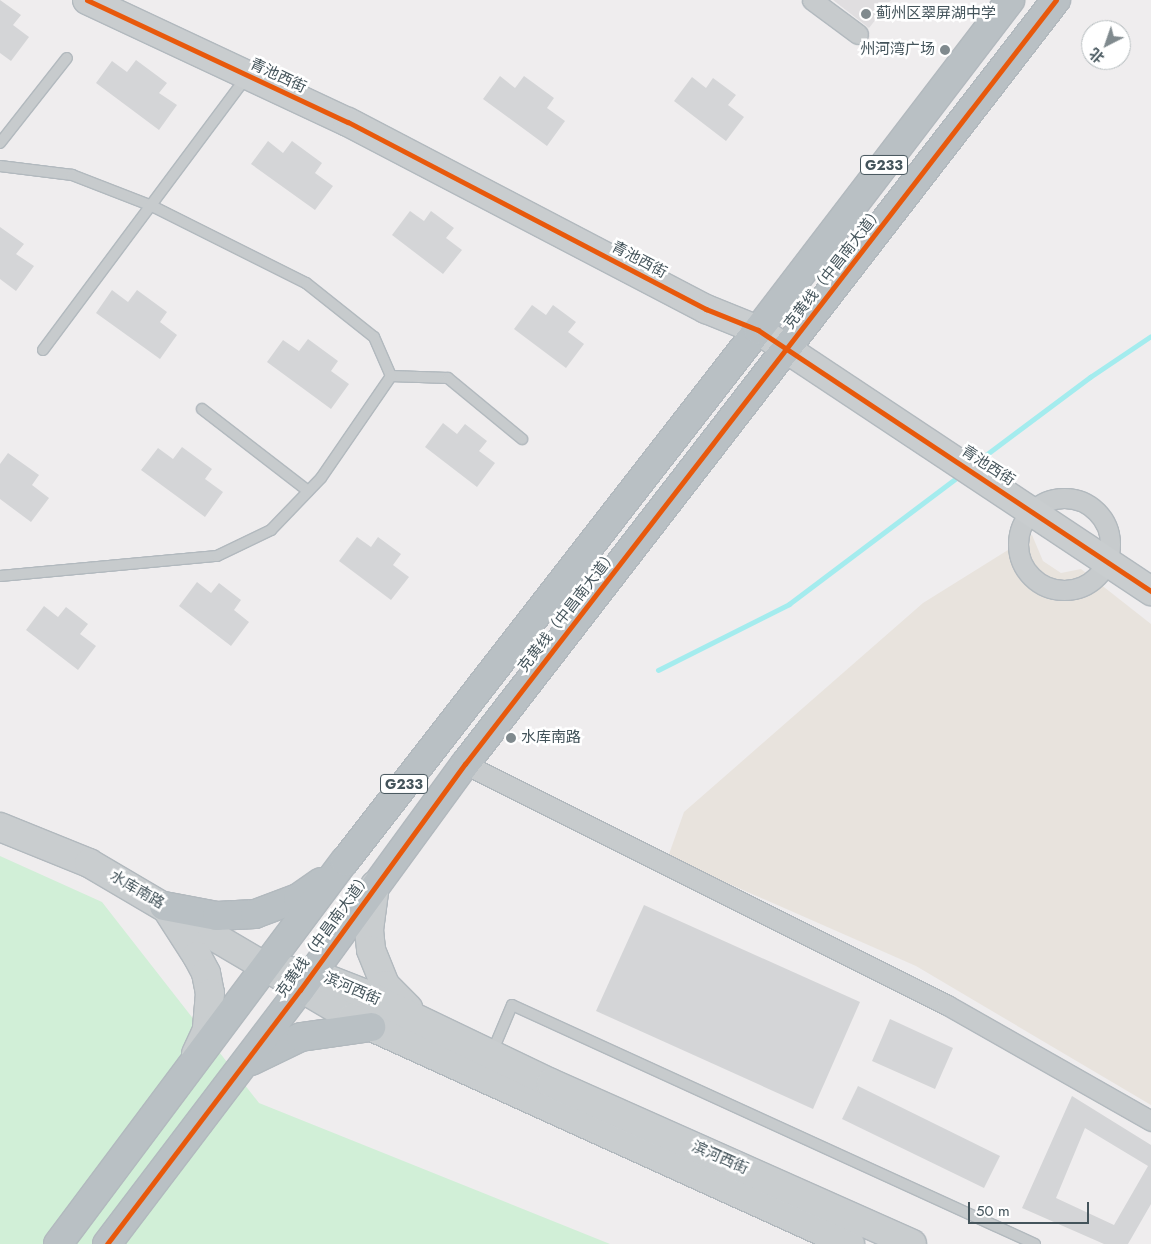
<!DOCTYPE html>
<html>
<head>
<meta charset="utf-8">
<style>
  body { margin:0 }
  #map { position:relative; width:1151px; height:1244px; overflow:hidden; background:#efedee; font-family:Jost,"Noto Sans SC",sans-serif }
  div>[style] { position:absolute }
  .commercial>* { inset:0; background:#e8e3dd }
  .education>* { inset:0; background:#e0dee0 }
  .green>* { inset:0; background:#d1efd7 }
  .stream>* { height:5px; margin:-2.5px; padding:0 2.5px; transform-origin:2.5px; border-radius:2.5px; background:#a4ecee }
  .building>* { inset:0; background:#d4d5d7 }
  .roads { filter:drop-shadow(1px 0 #b2b9be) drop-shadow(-1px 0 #b2b9be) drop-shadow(0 1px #b2b9be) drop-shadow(0 -1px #b2b9be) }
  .lane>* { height:10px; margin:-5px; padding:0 5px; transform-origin:5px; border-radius:5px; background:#c7cbcd }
  .street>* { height:19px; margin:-9.5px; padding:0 9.5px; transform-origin:9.5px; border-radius:9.5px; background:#c7cbcd }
  .street>.ring { margin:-9.5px; padding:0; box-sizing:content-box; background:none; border:19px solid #c7cbcd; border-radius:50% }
  .secondary>* { height:28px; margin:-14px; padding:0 14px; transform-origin:14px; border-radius:14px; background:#c9cdcf }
  .highway>* { height:28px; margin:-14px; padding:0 14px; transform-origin:14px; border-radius:14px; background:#b9c0c4 }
  .cycleway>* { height:5px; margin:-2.5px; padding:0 2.5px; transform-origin:2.5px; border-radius:2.5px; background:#e8590c }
  .dots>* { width:14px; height:14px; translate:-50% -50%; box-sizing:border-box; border:2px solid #fff; border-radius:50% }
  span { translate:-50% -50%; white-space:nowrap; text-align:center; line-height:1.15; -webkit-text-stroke:5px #fff; paint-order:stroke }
  .shield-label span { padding:1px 4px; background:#fff; border:1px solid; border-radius:4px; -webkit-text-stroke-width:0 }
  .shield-label { font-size:14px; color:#44545b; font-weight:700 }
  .poi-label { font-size:15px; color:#44545b }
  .left { translate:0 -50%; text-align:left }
  .right { translate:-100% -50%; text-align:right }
  .street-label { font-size:15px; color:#44545b }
  .north { position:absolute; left:1081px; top:20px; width:50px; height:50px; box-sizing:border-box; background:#fff; border:1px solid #b4bbbd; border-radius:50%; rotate:221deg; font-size:14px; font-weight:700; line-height:20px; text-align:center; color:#44545b }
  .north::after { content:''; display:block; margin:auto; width:18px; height:22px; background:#808a8e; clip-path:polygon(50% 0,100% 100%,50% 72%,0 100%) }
  .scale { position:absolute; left:968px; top:1202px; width:121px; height:22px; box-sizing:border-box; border:2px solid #44545b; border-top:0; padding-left:6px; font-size:15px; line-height:18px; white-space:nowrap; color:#44545b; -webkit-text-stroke:4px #fff; paint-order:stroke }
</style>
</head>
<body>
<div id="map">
  <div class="commercial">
    <div style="clip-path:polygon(1032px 535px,1043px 561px,1061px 573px,1081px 569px,1151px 624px,1151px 1105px,916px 966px,668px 857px,684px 812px,923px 603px)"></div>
  </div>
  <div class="education">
    <div style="clip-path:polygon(833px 0,891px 0,869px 28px)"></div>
  </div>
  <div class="green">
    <div style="clip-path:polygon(0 856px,102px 902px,259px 1103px,610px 1244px,0 1244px)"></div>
  </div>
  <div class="stream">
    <div style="left:975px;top:463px;width:144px;rotate:-36.8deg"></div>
    <div style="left:1090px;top:377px;width:73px;rotate:-33.9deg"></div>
    <div style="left:658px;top:670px;width:147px;rotate:-26.7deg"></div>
    <div style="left:789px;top:604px;width:214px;rotate:-37deg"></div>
  </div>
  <div class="building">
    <div style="clip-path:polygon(0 0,21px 15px,13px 25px,29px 37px,11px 61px,0 53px)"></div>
    <div style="clip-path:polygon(136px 60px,167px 83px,159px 93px,177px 105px,159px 130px,96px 83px,112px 61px,127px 72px)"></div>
    <div style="clip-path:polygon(500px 76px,515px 88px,524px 76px,554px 98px,547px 108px,565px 121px,547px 146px,483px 99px)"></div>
    <div style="clip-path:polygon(692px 77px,706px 88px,713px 78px,736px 95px,728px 105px,744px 117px,726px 141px,674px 101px)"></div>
    <div style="clip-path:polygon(268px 141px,283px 153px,292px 141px,322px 163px,315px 173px,333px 186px,315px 210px,251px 164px)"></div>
    <div style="clip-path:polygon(410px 211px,424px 221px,431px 211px,454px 228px,446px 238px,462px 250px,443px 274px,392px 235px)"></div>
    <div style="clip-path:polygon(0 227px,24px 244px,16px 254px,34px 266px,16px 291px,0 279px)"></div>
    <div style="clip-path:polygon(112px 290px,128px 302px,137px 290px,167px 312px,160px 322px,177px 335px,160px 359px,96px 313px)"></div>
    <div style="clip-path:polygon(532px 305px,546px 315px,553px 305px,576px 322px,568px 332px,584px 344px,566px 368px,514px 329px)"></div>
    <div style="clip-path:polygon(308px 339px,338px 361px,331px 371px,349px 384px,331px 409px,267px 362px,283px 340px,299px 351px)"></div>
    <div style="clip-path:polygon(443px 423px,457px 434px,465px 424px,487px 441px,479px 451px,495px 463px,477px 487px,425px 447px)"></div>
    <div style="clip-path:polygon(182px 447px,212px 469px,205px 479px,223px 492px,205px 517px,141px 470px,158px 448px,173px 459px)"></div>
    <div style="clip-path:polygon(8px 453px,39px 475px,32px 485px,49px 498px,31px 522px,0 499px,0 464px)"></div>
    <div style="clip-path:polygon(357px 537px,371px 547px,378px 537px,401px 554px,393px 565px,409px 577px,391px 600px,339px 561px)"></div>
    <div style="clip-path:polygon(197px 582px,211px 593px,219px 583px,241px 600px,234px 610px,249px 622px,231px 646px,179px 606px)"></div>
    <div style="clip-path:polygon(44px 606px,58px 617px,66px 607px,88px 624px,80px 634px,96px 646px,78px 670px,26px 630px)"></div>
    <div style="clip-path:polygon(644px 905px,860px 1002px,813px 1109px,596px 1011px)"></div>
    <div style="clip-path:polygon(890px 1019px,953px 1048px,935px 1089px,872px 1061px)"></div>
    <div style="clip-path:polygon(858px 1086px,1000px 1156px,984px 1188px,842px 1119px)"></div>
    <div style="clip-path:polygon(evenodd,1072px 1096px,1151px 1145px,1151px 1204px,1128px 1244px,1104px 1244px,1022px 1208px,1072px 1096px,1085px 1128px,1148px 1166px,1114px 1225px,1056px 1198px,1085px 1128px)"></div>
  </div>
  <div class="roads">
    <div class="lane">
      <div style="left:0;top:143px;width:108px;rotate:-51.8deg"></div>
      <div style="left:0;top:166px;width:73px;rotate:7.1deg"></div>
      <div style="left:72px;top:175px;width:86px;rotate:21.2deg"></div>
      <div style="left:152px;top:206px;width:172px;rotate:26.6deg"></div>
      <div style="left:306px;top:283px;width:87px;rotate:38.5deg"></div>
      <div style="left:374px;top:337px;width:43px;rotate:66.4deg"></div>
      <div style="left:391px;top:376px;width:57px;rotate:2deg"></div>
      <div style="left:448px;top:378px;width:96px;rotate:39.5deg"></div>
      <div style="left:43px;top:350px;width:342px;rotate:-53.3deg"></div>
      <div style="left:202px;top:409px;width:134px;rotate:37.7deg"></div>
      <div style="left:0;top:576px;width:218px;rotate:-5.3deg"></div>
      <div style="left:217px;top:556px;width:60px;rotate:-25.7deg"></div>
      <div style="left:271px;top:530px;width:72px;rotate:-46.1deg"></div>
      <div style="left:321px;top:478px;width:124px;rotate:-55.5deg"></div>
      <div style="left:491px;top:1055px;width:54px;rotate:-67.2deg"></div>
      <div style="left:512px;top:1005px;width:575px;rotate:24.56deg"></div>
    </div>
    <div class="street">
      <div style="left:812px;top:0;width:57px;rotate:36.5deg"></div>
      <div class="ring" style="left:1018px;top:498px;width:73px;height:73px"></div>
      <div style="left:465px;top:764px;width:539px;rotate:26.57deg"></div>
      <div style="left:947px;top:1005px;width:235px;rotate:29.6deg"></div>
    </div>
    <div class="secondary">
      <div style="left:87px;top:0;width:288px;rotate:25.1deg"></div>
      <div style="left:348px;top:122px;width:404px;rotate:27.6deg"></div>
      <div style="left:706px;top:309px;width:56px;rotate:22deg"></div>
      <div style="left:758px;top:330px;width:472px;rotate:33.6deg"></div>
      <div style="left:0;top:827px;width:96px;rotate:22deg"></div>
      <div style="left:89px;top:863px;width:305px;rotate:30.5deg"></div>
      <div style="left:352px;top:1018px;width:547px;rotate:24.41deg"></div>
      <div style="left:375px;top:885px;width:45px;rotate:97.6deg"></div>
      <div style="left:369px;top:930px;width:20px;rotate:84deg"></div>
      <div style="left:371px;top:950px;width:38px;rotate:68deg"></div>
      <div style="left:385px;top:985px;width:33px;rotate:45deg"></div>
      <div style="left:168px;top:911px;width:54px;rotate:57.2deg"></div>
      <div style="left:197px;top:956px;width:19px;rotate:62deg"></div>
      <div style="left:206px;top:973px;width:20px;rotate:79deg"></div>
      <div style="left:210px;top:993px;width:37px;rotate:95deg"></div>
      <div style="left:207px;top:1030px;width:26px;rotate:115deg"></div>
      <div style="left:290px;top:971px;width:22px;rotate:5deg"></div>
      <div style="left:312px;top:973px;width:55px;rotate:21.4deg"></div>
      <div style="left:363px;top:993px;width:208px;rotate:25.6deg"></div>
      <div style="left:551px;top:1083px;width:395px;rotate:24deg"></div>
    </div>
    <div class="highway">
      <div style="left:164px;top:906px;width:54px;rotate:10.7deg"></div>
      <div style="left:217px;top:916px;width:38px;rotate:-3deg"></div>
      <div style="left:255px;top:914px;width:46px;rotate:-20.4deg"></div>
      <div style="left:298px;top:898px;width:28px;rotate:-35deg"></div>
      <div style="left:251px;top:1061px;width:55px;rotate:-25.6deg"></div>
      <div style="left:301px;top:1037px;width:71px;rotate:-8.1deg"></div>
      <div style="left:58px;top:1244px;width:479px;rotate:-53.2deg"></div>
      <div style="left:345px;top:861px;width:673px;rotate:-52.13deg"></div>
      <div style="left:758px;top:330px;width:415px;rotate:-52.6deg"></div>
      <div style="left:107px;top:1244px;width:319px;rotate:-52.8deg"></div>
      <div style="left:300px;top:990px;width:280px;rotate:-53.9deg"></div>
      <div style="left:465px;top:764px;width:966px;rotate:-52.28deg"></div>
    </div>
  </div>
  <div class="cycleway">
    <div style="left:87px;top:0;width:288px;rotate:25.1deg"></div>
    <div style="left:348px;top:122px;width:404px;rotate:27.6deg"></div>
    <div style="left:706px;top:309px;width:56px;rotate:22deg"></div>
    <div style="left:758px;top:330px;width:472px;rotate:33.6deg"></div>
    <div style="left:107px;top:1244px;width:319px;rotate:-52.8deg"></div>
    <div style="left:300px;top:990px;width:280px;rotate:-53.9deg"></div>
    <div style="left:465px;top:764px;width:966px;rotate:-52.28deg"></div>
  </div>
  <div class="dots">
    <div style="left:866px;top:14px;background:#808a8e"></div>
    <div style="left:945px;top:50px;background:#808a8e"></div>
    <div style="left:511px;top:738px;background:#808a8e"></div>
  </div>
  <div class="shield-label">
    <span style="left:884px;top:165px">G233</span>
    <span style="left:404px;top:784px">G233</span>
  </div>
  <div class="poi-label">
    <span class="left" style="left:876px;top:14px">蓟州区翠屏湖中学</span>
    <span class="right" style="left:935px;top:50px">州河湾广场</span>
    <span class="left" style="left:521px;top:738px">水库南路</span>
  </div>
  <div class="street-label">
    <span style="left:278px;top:76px;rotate:25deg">青池西街</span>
    <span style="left:639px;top:260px;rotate:28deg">青池西街</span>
    <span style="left:834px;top:268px;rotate:-52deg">克黄线（中昌南大道）</span>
    <span style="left:988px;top:466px;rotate:33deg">青池西街</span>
    <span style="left:568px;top:611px;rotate:-52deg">克黄线（中昌南大道）</span>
    <span style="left:137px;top:890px;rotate:30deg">水库南路</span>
    <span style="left:324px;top:935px;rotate:-54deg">克黄线（中昌南大道）</span>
    <span style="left:352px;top:989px;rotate:23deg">滨河西街</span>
    <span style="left:720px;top:1158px;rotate:24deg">滨河西街</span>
  </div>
  <div class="north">北</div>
  <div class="scale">50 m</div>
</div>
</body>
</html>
